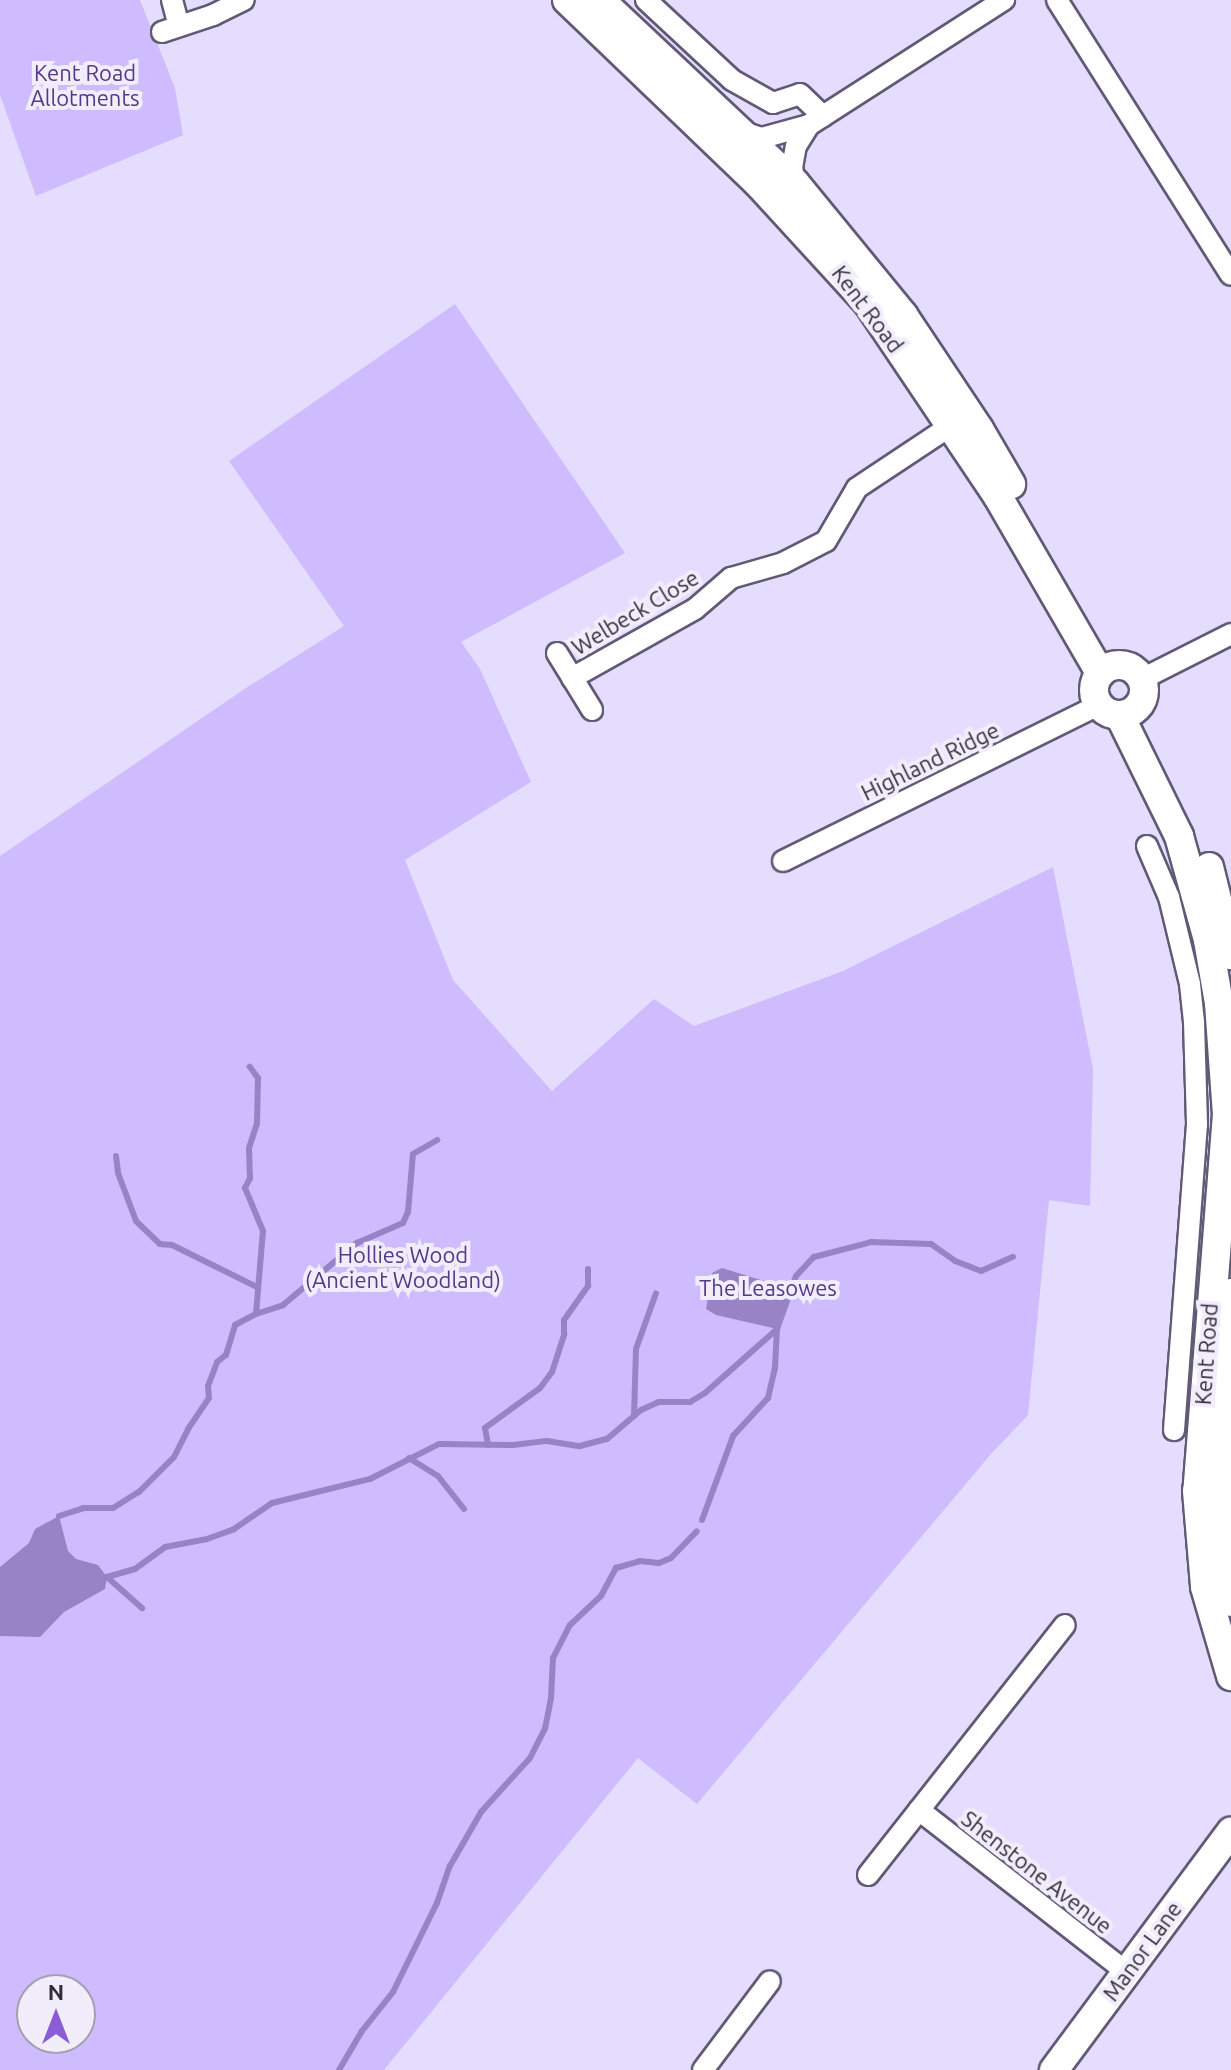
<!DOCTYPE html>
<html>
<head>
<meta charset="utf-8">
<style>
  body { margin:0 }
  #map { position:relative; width:1231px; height:2070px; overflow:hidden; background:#e5ddfd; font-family:Ubuntu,sans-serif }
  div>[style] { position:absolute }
  .green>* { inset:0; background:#cfbcfe }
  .water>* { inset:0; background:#9883c6 }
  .stream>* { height:6px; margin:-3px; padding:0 3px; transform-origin:3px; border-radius:3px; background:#9883c6 }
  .roads { filter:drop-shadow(2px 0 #615975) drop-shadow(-2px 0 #615975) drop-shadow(0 2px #615975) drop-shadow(0 -2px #615975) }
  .minor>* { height:20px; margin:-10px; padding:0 10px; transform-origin:10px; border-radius:10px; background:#fff }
  .secondary>* { height:28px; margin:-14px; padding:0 14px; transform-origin:14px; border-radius:14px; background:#fff }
  .secondary>.ring { margin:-14px; padding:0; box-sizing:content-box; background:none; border:28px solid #fff; border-radius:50% }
  span { translate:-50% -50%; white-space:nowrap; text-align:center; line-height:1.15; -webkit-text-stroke:8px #f1edfb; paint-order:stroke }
  .park-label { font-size:22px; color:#563788 }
  .street-label { font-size:22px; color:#312d3a }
  .north { position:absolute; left:16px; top:1974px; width:80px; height:80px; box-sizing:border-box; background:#f1edfb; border:2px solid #a4a0ae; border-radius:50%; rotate:0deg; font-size:22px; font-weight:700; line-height:32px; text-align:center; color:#312d3a }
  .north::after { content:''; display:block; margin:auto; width:28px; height:36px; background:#8a5dd7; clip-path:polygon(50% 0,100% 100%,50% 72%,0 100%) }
</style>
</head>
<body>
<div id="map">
  <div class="green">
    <div style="clip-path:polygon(0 0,140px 0,175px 88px,183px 135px,36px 196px,0 95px)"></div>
    <div style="clip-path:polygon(evenodd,455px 304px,625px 553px,461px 642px,480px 669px,531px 782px,405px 860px,453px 980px,552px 1091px,654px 999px,694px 1026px,843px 971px,1053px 867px,1093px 1069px,1090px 1206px,1049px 1200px,1028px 1415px,991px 1454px,697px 1804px,638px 1758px,384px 2070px,0 2070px,0 856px,246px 688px,344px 626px,229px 461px,455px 304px,32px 1990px,80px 1990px,80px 2038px,32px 2038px,32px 1990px)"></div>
  </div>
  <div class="water">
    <div style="clip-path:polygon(722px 1268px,790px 1289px,777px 1329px,716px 1315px,706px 1309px,712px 1273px)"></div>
    <div style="clip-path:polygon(59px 1516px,68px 1551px,76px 1559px,98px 1565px,107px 1577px,105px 1589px,64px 1612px,40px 1637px,0 1636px,0 1567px,29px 1543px,35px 1529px)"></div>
  </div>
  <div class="stream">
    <div style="left:116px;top:1156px;width:17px;rotate:83deg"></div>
    <div style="left:118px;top:1173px;width:51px;rotate:69.4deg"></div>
    <div style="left:136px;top:1221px;width:33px;rotate:44deg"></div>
    <div style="left:160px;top:1244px;width:12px;rotate:5deg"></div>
    <div style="left:172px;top:1245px;width:95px;rotate:26.3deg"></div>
    <div style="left:256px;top:1314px;width:28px;rotate:-18deg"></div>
    <div style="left:283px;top:1305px;width:97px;rotate:-40deg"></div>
    <div style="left:357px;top:1243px;width:50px;rotate:-23.5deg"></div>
    <div style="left:403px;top:1223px;width:12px;rotate:-66deg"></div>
    <div style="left:408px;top:1212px;width:58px;rotate:-85.1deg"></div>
    <div style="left:413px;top:1154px;width:28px;rotate:-30deg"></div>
    <div style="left:634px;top:1416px;width:67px;rotate:-88.3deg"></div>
    <div style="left:636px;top:1349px;width:59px;rotate:-70.3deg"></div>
    <div style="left:488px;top:1445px;width:17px;rotate:-100deg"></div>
    <div style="left:485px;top:1428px;width:68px;rotate:-36deg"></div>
    <div style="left:540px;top:1388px;width:20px;rotate:-53deg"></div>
    <div style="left:552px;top:1372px;width:40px;rotate:-72deg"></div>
    <div style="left:564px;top:1334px;width:14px;rotate:-90deg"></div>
    <div style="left:564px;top:1320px;width:42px;rotate:-54.8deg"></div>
    <div style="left:588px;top:1286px;width:17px;rotate:-90deg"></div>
    <div style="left:409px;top:1458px;width:34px;rotate:32deg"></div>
    <div style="left:438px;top:1476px;width:42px;rotate:51.8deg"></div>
    <div style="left:59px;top:1516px;width:25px;rotate:-18deg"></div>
    <div style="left:83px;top:1508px;width:30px"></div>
    <div style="left:113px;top:1508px;width:31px;rotate:-32deg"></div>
    <div style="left:139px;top:1492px;width:49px;rotate:-45deg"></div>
    <div style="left:174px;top:1457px;width:31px;rotate:-63deg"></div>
    <div style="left:188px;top:1429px;width:37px;rotate:-56deg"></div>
    <div style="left:209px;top:1398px;width:12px;rotate:-95deg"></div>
    <div style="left:208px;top:1386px;width:26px;rotate:-69deg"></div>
    <div style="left:217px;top:1362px;width:11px;rotate:-38deg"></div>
    <div style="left:226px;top:1355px;width:31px;rotate:-73deg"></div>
    <div style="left:235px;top:1325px;width:24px;rotate:-28deg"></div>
    <div style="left:256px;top:1314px;width:83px;rotate:-85.2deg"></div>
    <div style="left:263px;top:1231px;width:47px;rotate:-112.7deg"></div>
    <div style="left:245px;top:1188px;width:11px;rotate:-63deg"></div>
    <div style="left:250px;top:1178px;width:30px;rotate:-92deg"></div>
    <div style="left:249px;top:1148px;width:25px;rotate:-72deg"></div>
    <div style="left:257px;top:1124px;width:46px;rotate:-88.8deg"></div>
    <div style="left:258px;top:1078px;width:14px;rotate:-126deg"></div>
    <div style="left:702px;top:1520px;width:90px;rotate:-69.7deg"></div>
    <div style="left:733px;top:1436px;width:52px;rotate:-47.4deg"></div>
    <div style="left:768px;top:1398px;width:32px;rotate:-77deg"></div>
    <div style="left:775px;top:1367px;width:38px;rotate:-87deg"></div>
    <div style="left:107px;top:1577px;width:29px;rotate:-16deg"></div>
    <div style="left:135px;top:1569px;width:37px;rotate:-36deg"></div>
    <div style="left:165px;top:1547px;width:43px;rotate:-10.8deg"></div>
    <div style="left:207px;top:1539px;width:29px;rotate:-20deg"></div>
    <div style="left:234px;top:1529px;width:46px;rotate:-34.4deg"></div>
    <div style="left:272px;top:1503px;width:101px;rotate:-13.8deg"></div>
    <div style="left:370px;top:1479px;width:77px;rotate:-26.9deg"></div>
    <div style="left:439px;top:1444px;width:74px;rotate:0.8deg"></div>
    <div style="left:513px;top:1445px;width:34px;rotate:-7deg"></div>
    <div style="left:547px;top:1441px;width:33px;rotate:9deg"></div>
    <div style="left:580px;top:1446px;width:28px;rotate:-15deg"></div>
    <div style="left:607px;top:1439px;width:45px;rotate:-40.5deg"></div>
    <div style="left:641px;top:1410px;width:20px;rotate:-24deg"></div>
    <div style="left:659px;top:1402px;width:31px"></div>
    <div style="left:690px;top:1402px;width:17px;rotate:-31deg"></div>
    <div style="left:705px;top:1393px;width:96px;rotate:-41.6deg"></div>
    <div style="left:777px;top:1329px;width:56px;rotate:-70.3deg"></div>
    <div style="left:796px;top:1276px;width:26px;rotate:-47deg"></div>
    <div style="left:814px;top:1257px;width:59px;rotate:-14.7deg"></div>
    <div style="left:871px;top:1242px;width:60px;rotate:1.9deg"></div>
    <div style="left:931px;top:1244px;width:29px;rotate:35deg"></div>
    <div style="left:955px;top:1261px;width:28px;rotate:21deg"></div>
    <div style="left:981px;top:1271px;width:35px;rotate:-24deg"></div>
    <div style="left:107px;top:1577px;width:47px;rotate:41.5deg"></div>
    <div style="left:339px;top:2070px;width:45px;rotate:-59.5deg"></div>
    <div style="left:362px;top:2031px;width:50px;rotate:-51.5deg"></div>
    <div style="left:393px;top:1992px;width:99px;rotate:-63.7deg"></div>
    <div style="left:437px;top:1903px;width:39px;rotate:-71deg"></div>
    <div style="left:450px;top:1866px;width:62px;rotate:-60.1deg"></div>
    <div style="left:481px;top:1812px;width:73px;rotate:-47.8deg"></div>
    <div style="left:530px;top:1758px;width:33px;rotate:-63deg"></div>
    <div style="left:545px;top:1729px;width:32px;rotate:-79deg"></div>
    <div style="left:551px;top:1698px;width:40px;rotate:-87.1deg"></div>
    <div style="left:553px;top:1658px;width:37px;rotate:-63deg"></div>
    <div style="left:570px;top:1625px;width:42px;rotate:-43.1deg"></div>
    <div style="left:601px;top:1596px;width:32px;rotate:-62deg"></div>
    <div style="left:616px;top:1568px;width:25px;rotate:-16deg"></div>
    <div style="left:640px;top:1561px;width:19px;rotate:6deg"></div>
    <div style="left:659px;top:1563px;width:13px;rotate:-23deg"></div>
    <div style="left:671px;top:1558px;width:37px;rotate:-46deg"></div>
  </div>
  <div class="roads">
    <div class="minor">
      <div style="left:172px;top:0;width:27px;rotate:75deg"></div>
      <div style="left:646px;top:0;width:117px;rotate:42.9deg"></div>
      <div style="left:732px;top:80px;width:47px;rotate:29.3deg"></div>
      <div style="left:773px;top:103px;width:28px;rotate:-18deg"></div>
      <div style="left:800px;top:94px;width:32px;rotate:44deg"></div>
      <div style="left:1057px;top:0;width:325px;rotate:57.7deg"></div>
      <div style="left:162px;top:32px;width:54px;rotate:-18.4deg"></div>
      <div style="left:213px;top:15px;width:34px;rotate:-26deg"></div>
      <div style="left:743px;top:132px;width:20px;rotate:18deg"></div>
      <div style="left:762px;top:138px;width:49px;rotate:-15.5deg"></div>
      <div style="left:809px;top:125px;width:232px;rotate:-32.7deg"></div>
      <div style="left:795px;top:183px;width:15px;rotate:-101deg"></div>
      <div style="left:792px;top:168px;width:22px;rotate:-80deg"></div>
      <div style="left:796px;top:146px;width:25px;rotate:-58deg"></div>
      <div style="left:557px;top:653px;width:67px;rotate:58.4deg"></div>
      <div style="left:572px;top:678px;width:141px;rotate:-29.3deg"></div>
      <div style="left:695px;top:609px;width:48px;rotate:-40.7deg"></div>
      <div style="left:731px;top:578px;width:54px;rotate:-16.1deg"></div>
      <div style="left:783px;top:563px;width:48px;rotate:-27.1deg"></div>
      <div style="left:826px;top:541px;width:61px;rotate:-59.7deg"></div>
      <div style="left:857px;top:488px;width:114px;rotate:-33.6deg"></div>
      <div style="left:1142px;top:679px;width:100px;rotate:-26.8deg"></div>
      <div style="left:1147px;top:846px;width:56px;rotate:66.7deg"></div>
      <div style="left:1169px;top:897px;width:89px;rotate:76.4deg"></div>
      <div style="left:1190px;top:984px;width:38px;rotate:84deg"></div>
      <div style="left:1194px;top:1022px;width:102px;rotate:88.3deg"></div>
      <div style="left:1197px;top:1124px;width:307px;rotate:94.3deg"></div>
      <div style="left:783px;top:861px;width:352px;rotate:-26.3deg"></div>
      <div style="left:919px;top:1810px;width:263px;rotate:38deg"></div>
      <div style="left:868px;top:1875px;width:318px;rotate:-51.8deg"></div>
      <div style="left:703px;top:2070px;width:111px;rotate:-53deg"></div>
    </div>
    <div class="secondary">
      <div style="left:567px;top:0;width:265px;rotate:43.8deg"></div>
      <div style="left:758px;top:183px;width:163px;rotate:47.5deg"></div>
      <div style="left:868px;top:303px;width:231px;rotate:56.1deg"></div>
      <div style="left:997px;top:495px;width:206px;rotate:59.9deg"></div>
      <div style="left:600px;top:0;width:267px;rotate:43.2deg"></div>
      <div style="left:795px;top:183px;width:171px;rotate:50.7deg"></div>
      <div style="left:903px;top:315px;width:137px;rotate:56.3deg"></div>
      <div style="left:979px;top:429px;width:64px;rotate:59.8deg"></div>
      <div class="ring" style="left:1094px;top:665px;width:22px;height:22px"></div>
      <div style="left:1120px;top:716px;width:134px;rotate:63.8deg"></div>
      <div style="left:1179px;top:836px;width:108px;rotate:74.4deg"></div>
      <div style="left:1208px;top:940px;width:64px;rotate:80.1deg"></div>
      <div style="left:1219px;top:1003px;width:111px;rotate:85.9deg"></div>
      <div style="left:1227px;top:1114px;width:378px;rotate:94.5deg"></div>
      <div style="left:1197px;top:1491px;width:96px;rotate:85.2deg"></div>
      <div style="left:1205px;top:1587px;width:93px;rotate:73.7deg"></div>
      <div style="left:1209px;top:867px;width:91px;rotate:76deg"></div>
      <div style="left:1231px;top:1293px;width:202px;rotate:93.7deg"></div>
      <div style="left:1218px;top:1495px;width:44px;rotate:88.7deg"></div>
      <div style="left:1219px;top:1539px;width:64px;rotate:79.2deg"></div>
      <div style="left:1054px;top:2070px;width:297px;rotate:-53.4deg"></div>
    </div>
  </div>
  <div class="park-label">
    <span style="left:85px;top:85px">Kent Road<br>Allotments</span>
    <span style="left:403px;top:1267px">Hollies Wood<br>(Ancient Woodland)</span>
    <span style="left:768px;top:1288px">The Leasowes</span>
  </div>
  <div class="street-label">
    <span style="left:868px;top:309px;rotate:53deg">Kent Road</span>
    <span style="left:635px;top:612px;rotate:-31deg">Welbeck Close</span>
    <span style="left:930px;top:761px;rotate:-26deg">Highland Ridge</span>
    <span style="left:1206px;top:1354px;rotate:-86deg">Kent Road</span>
    <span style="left:1037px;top:1872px;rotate:38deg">Shenstone Avenue</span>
    <span style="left:1142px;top:1951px;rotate:-54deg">Manor Lane</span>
  </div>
  <div class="north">N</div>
</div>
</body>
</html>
